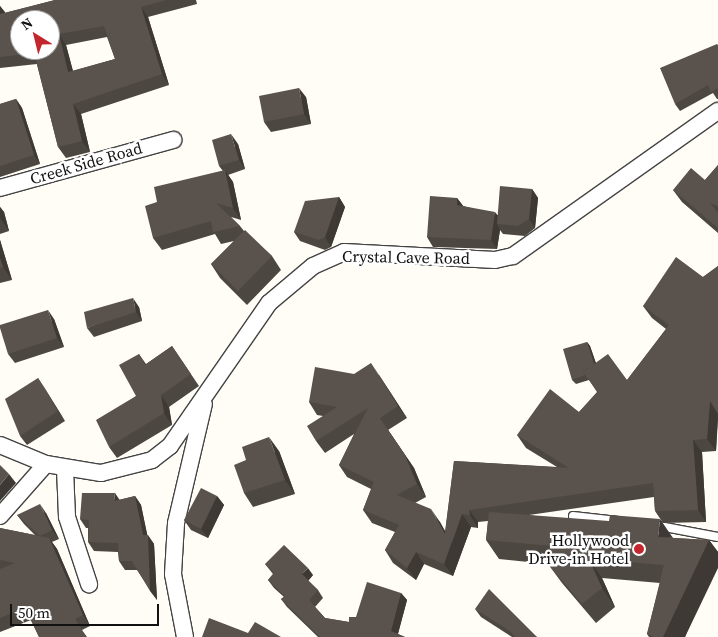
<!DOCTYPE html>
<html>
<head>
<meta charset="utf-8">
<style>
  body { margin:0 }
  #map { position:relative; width:718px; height:637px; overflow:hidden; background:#fffdf5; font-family:"Source Serif 4",serif }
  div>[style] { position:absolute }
  .roads { filter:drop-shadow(1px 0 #444) drop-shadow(-1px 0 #444) drop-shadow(0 1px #444) drop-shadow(0 -1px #444) }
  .service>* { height:8px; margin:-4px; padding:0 4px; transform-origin:4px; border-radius:4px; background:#fff }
  .minor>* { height:16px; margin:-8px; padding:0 8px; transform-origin:8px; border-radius:8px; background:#fff }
  .wall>* { inset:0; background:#4d4742 }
  .shaded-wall>* { inset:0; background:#3f3936 }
  .building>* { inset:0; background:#5a524d }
  .dots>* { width:14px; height:14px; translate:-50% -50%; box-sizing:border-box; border:2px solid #fff; border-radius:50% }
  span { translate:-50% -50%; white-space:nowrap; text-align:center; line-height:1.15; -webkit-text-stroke:5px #fff; paint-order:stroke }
  .street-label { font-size:16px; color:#111 }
  .poi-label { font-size:16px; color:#111 }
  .right { translate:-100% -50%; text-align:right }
  .north { position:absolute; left:10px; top:10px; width:50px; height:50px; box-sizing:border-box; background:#fff; border:1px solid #a0a0a0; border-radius:50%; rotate:324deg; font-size:14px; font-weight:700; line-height:20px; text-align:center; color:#111 }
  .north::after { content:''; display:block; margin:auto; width:18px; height:22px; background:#c4262e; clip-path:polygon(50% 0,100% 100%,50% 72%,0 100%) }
  .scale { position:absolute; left:10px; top:604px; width:149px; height:22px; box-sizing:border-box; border:2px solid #111; border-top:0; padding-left:6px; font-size:15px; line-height:18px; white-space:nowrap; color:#111; -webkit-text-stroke:4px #fff; paint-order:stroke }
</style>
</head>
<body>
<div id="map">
  <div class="roads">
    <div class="service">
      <div style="left:573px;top:516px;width:45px;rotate:6.3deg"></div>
      <div style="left:654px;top:525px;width:65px;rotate:10.6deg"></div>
    </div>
    <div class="minor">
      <div style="left:0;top:188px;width:180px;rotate:-15.5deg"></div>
      <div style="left:0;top:445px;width:50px;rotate:22.4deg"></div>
      <div style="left:46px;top:464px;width:56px;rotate:9.3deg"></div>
      <div style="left:101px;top:473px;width:53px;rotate:-14.3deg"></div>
      <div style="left:152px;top:460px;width:23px;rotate:-38deg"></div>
      <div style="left:170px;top:446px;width:174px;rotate:-55.3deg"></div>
      <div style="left:269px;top:303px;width:57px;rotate:-40.1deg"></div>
      <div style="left:313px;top:266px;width:34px;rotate:-24deg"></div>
      <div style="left:344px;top:252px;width:151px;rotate:3deg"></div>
      <div style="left:495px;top:260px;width:18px;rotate:-13deg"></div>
      <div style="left:513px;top:256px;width:251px;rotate:-35.3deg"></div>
      <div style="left:65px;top:469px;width:48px;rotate:87.6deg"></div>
      <div style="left:67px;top:517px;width:71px;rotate:71.8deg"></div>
      <div style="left:0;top:516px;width:69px;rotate:-48.5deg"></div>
      <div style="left:185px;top:637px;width:64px;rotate:-100.8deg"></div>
      <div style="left:173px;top:574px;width:51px;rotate:-86.6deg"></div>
      <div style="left:176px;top:523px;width:122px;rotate:-76.8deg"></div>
    </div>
  </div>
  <div class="wall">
    <div style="clip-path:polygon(evenodd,55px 0,196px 0,197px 4px,148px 17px,169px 85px,81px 114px,90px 152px,66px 158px,58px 147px,37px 64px,0 68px,0 6px,5px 13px,55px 0,107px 37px,115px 59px,73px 71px,66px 45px,107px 37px)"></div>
    <div style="clip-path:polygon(718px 45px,718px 99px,717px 99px,713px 93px,680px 111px,675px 104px)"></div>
    <div style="clip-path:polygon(306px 97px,311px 124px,271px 132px,264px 122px)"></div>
    <div style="clip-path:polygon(16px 99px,22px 108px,40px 164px,0 177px,0 104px)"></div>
    <div style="clip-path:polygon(238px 144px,245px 169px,228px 175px,233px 182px,241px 220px,231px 217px,240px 226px,244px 231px,272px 256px,281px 270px,247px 305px,220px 278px,211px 264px,234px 241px,221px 244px,215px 234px,162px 250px,153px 238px,157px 202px,223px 171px,219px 166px)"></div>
    <div style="clip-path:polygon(718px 165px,718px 233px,682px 202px,673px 190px,705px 180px)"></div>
    <div style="clip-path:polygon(532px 189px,538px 198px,535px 228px,525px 236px,503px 234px,500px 230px,497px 249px,433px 247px,427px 237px,457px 198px,463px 206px,498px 215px)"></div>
    <div style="clip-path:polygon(339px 197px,345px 207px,331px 247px,325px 250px,300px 241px,294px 232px)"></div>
    <div style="clip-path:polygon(0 207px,4px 212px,9px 231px,0 234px)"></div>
    <div style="clip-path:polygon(0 240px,12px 280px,0 283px)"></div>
    <div style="clip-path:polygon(718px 266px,718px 420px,716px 451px,702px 452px,706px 522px,663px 523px,655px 511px,654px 497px,529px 515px,673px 538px,709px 540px,718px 552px,685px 637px,649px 637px,647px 634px,660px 583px,602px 578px,615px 607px,596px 623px,562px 583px,548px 564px,499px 559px,486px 540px,488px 521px,478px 522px,478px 528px,471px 527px,453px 576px,424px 564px,416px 580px,393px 563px,385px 550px,395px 532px,372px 523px,363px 510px,371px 489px,347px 477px,339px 465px,354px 434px,325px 453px,316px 441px,323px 416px,317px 415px,309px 402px,354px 374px,379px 375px,407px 418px,388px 430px,414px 468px,426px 497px,415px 503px,440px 522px,445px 532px,454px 461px,557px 467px,526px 448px,517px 435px,579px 412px,597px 392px,589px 380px,576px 384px,572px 380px,587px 342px,590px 346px,596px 363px,627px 380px,666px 329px,652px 318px,643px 306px,703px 277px)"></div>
    <div style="clip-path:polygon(139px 307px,142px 321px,94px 337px,87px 328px)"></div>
    <div style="clip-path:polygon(54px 319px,64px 347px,15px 363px,8px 354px)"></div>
    <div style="clip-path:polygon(172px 346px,199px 386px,169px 407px,172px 425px,117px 458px,109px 447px,136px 396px,139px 354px,146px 364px)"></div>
    <div style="clip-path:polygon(38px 378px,65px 421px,27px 445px,20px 436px)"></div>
    <div style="clip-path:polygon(279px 451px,295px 494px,253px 507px,244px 493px,246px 460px)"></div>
    <div style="clip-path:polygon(135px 496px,141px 505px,147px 535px,154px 544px,157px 600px,137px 570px,125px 570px,119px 561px,118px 552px,94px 551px,88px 542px,88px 528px,86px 528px,80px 519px,119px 500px)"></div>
    <div style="clip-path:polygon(217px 496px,224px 505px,208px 538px,191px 530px,184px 520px)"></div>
    <div style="clip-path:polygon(46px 513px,59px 539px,52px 542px,57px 549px,90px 626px,82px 630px,87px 637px,39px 637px,31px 620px,0 632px,0 528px,35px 535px,24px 524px,17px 515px)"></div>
    <div style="clip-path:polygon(265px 564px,313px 575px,308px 581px,318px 590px,323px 598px,315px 607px,325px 618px,349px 622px,401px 593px,407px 600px,398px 634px,405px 637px,318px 637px,287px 607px,281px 599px,284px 597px,274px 588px,268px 580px,273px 574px)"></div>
    <div style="clip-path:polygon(475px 609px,537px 637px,512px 637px,481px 617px)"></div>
  </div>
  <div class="shaded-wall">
    <div style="clip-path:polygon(0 6px,5px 12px,6px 25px,0 15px)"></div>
    <div style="clip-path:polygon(141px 7px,148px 17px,169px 85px,162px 74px)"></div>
    <div style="clip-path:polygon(59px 34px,66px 45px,76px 83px,68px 72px)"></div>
    <div style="clip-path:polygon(299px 88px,306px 97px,311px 124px,304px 114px)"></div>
    <div style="clip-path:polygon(16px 99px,22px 108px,40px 164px,34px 155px)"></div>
    <div style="clip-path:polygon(73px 104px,81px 114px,90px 152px,82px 141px)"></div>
    <div style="clip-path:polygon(231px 134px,238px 144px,245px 169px,239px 160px)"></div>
    <div style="clip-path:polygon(225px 170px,233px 182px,241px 220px,233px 208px)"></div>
    <div style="clip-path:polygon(532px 189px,538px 198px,535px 228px,529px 219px)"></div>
    <div style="clip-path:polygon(339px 197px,345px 207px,331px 247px,325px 237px)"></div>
    <div style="clip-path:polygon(457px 198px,464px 207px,457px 205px)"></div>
    <div style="clip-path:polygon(0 207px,4px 212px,9px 231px,0 218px)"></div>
    <div style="clip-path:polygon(495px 212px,502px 221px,497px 224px,500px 230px,497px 249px,491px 240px)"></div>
    <div style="clip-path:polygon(0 240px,12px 280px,3px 267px,0 258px)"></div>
    <div style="clip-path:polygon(133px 298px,139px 307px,142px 321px,136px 312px)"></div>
    <div style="clip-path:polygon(48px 310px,54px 319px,64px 347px,57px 338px)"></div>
    <div style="clip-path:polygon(587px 342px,590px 346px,600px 376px,597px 372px)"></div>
    <div style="clip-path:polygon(371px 363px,379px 375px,407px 418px,398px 406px)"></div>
    <div style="clip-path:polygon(38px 378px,44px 387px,65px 421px,58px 411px)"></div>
    <div style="clip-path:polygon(161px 395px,169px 407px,172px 425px,164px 413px)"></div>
    <div style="clip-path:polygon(710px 401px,718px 412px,716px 451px,707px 439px)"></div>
    <div style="clip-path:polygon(380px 418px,414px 468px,426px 497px,417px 484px)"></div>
    <div style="clip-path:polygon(269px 437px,279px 451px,295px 494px,285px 480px)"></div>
    <div style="clip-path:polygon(693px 440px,702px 452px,706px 522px,698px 510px)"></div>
    <div style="clip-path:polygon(9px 474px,16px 483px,0 501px,0 485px)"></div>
    <div style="clip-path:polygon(115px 493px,121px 502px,114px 501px)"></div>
    <div style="clip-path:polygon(135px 496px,141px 505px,148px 538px,148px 535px,154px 544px,157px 600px,150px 591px,143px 535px)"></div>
    <div style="clip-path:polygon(217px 496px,224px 505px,208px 538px,201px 529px)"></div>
    <div style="clip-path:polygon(40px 504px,46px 513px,59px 539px,52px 530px)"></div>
    <div style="clip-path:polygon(431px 509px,440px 522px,452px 543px,462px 514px,471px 527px,453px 576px,444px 564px,445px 534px)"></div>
    <div style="clip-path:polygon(469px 510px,478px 522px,478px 528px,470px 515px)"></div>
    <div style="clip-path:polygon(660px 519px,673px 538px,658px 537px)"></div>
    <div style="clip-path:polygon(49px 538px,57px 549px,90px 626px,83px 615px)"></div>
    <div style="clip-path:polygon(709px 540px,718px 552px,718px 568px,685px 637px,663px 637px)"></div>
    <div style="clip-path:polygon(416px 552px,424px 564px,416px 580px,407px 568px)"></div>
    <div style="clip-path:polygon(589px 559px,602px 578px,615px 607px,602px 588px)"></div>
    <div style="clip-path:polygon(308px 568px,313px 575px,307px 582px,302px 574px)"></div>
    <div style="clip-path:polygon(401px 593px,407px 600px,397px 637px,391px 631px)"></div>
  </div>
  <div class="building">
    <div style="clip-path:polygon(evenodd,55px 0,166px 0,141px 7px,162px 74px,73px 104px,82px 141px,58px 147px,34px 53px,0 57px,0 14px,55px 0,20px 20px,50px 20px,50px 50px,20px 50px,20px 20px,55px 0,104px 26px,115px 59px,68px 72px,59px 34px,104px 26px)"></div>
    <div style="clip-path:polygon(717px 44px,718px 45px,718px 88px,711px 92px,708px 85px,675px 104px,660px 68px)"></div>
    <div style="clip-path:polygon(299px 88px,304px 114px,264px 122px,259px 96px)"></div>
    <div style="clip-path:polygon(16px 99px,34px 155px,0 166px,0 104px)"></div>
    <div style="clip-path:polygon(231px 134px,239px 160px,219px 166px,212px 140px)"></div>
    <div style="clip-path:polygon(718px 165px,718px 206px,710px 203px,718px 213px,718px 228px,673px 190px,691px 168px,705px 180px)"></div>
    <div style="clip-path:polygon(225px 170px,233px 208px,216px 203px,240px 226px,213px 232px,211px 221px,153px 238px,145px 206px,157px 202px,154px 187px)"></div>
    <div style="clip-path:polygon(500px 186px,532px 189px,529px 219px,518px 226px,497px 224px)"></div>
    <div style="clip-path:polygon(430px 196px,457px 198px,457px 205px,495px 212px,491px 240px,427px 237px)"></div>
    <div style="clip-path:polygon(339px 197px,325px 237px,319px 240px,294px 232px,305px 201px)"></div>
    <div style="clip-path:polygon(245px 230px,272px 256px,238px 291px,211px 264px)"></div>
    <div style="clip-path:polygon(676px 257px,703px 277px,718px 266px,718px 414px,710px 401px,707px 439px,693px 440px,698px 510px,655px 511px,653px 483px,469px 510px,470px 515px,462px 514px,444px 564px,416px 552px,407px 568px,385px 550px,399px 525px,363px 510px,374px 482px,339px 465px,368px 408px,316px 441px,307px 426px,337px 407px,309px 402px,315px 367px,354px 374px,371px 363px,398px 406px,380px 418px,405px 455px,417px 484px,397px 495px,431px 509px,445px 534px,454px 461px,569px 468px,517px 435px,550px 389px,579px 412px,598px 392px,583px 372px,608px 354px,627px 380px,669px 325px,643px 306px)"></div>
    <div style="clip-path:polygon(0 258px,3px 267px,0 268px)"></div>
    <div style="clip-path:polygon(133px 298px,136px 312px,87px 328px,84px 312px)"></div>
    <div style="clip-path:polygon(48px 310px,57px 338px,8px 354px,0 328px,0 325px)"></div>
    <div style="clip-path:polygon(587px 342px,594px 364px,583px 372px,585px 375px,572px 380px,563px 349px)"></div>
    <div style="clip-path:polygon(172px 346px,191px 374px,161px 395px,164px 413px,109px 447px,96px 420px,136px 396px,119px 365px,139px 354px,145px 365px)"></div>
    <div style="clip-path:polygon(38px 378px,58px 411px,20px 436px,5px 399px)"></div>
    <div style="clip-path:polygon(269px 437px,285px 480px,244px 493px,234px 465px,246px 460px,242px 447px)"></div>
    <div style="clip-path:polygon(0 465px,9px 474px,0 485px)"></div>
    <div style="clip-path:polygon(201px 488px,217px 496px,201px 529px,184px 520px)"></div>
    <div style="clip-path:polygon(82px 493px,115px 493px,114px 501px,135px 496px,143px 535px,148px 535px,150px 591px,132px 561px,119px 561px,118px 543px,88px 542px,89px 520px,80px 519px)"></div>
    <div style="clip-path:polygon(40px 504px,52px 530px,40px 536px,17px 515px)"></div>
    <div style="clip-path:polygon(489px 512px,609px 521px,610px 515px,660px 519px,658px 537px,709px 540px,663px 637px,654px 637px,647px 634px,664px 565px,589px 559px,602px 588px,582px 604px,548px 564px,552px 546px,486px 540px)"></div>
    <div style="clip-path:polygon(0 528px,49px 538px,83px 615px,75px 619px,86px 637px,39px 637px,25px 608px,0 618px,0 569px,15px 563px,0 560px)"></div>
    <div style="clip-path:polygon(284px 545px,308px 568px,302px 574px,318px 590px,309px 600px,325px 618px,349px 622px,349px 617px,356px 617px,367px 582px,401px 593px,391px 631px,405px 637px,320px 637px,281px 599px,285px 596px,268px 580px,274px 573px,265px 564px)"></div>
    <div style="clip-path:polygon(489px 589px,537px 637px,515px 637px,510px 631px,475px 609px)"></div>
    <div style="clip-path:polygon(209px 618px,248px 633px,255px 622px,281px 637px,202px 637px)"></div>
  </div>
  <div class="dots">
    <div style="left:639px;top:549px;background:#c4262e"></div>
  </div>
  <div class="street-label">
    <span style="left:86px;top:163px;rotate:-16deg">Creek Side Road</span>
    <span style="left:406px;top:257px;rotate:1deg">Crystal Cave Road</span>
  </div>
  <div class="poi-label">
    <span class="right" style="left:629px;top:549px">Hollywood<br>Drive-in Hotel</span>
  </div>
  <div class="north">N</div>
  <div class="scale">50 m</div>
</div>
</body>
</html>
